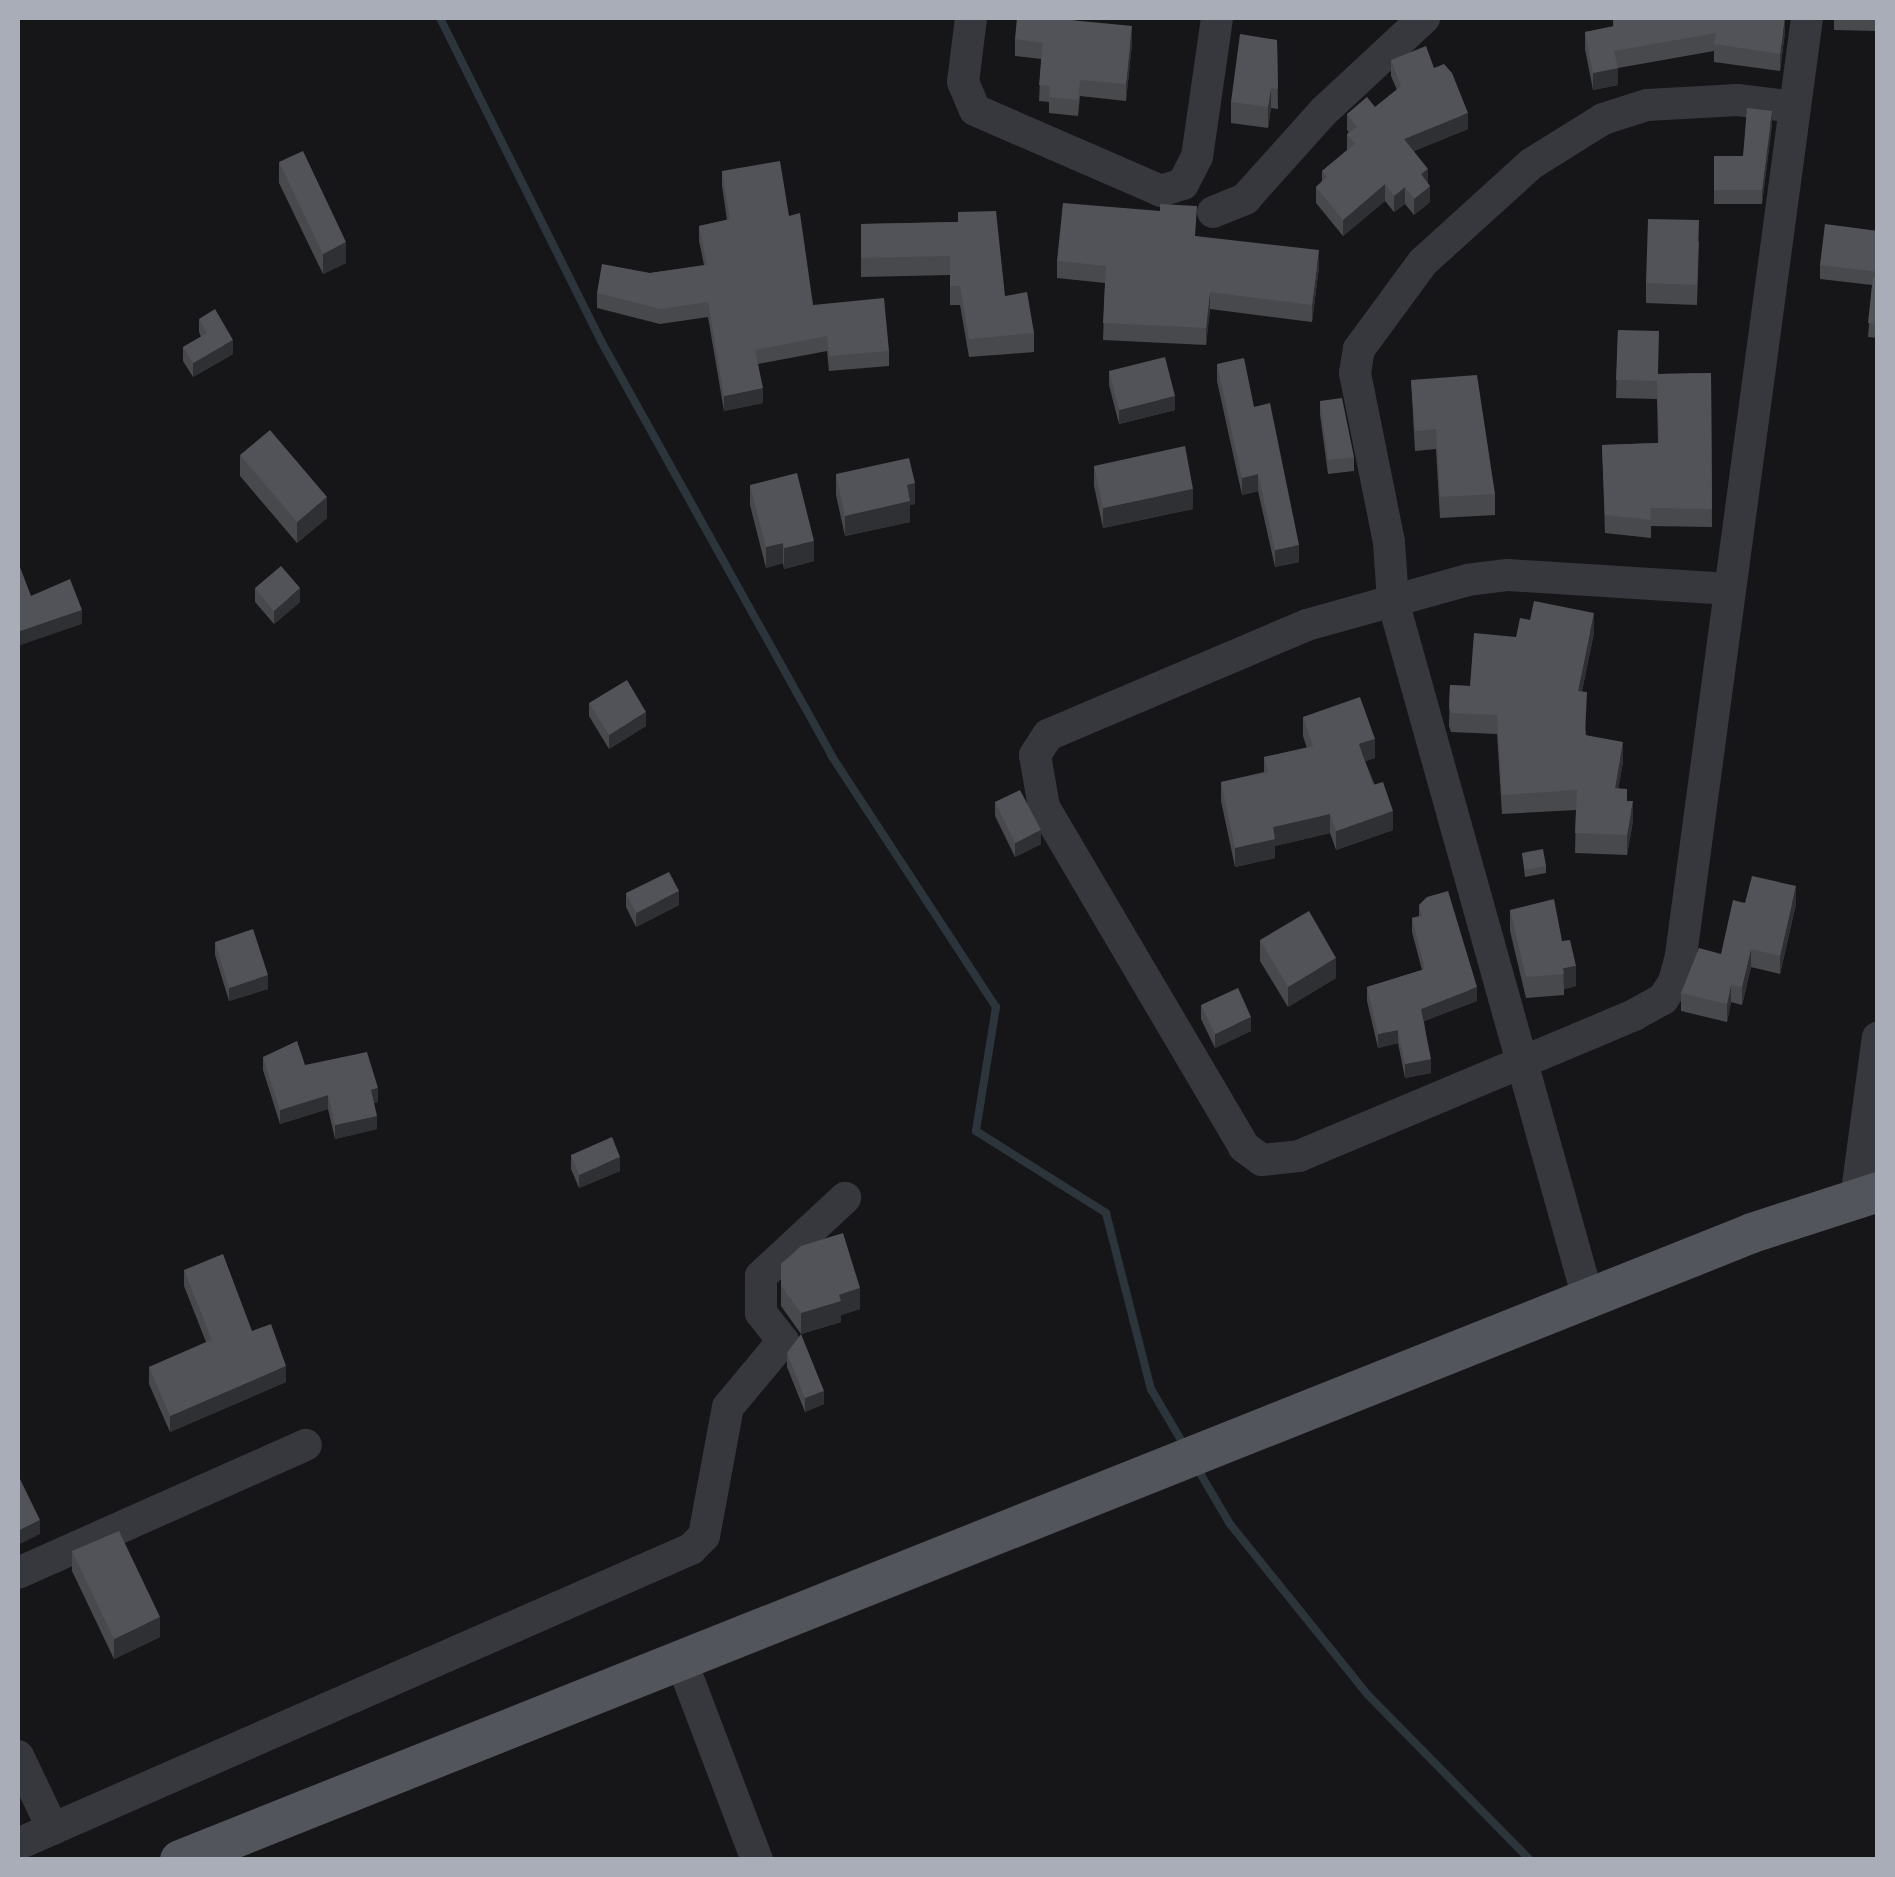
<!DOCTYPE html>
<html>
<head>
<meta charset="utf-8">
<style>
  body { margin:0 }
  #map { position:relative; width:1895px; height:1877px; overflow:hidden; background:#161618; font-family:"DM Sans",sans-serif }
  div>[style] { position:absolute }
  .stream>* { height:8px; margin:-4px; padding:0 4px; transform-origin:4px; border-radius:4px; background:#2c353c }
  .minor>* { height:32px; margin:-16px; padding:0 16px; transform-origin:16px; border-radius:16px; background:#37383d }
  .major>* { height:40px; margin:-20px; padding:0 20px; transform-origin:20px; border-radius:20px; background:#53555c }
  .wall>* { inset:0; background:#47494d }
  .shaded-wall>* { inset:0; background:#2f3033 }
  .building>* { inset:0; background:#525359 }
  span { translate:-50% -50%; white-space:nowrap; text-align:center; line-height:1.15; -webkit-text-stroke:10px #111113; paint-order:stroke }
  .frame { position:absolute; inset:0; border:20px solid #a8adb8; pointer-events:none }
</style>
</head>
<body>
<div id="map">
  <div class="stream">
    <div style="left:440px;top:18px;width:361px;rotate:63.5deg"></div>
    <div style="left:601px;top:341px;width:474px;rotate:60.9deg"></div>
    <div style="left:831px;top:755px;width:301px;rotate:56.8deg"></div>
    <div style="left:996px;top:1007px;width:126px;rotate:99.2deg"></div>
    <div style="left:976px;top:1131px;width:154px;rotate:32.2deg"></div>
    <div style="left:1106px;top:1213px;width:182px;rotate:75.7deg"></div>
    <div style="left:1151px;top:1389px;width:67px;rotate:59.6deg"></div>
    <div style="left:1197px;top:1468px;width:65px;rotate:59.5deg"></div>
    <div style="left:1230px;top:1524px;width:218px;rotate:51.1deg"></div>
    <div style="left:1367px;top:1694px;width:233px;rotate:45.5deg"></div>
  </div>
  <div class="minor">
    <div style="left:971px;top:18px;width:64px;rotate:97.1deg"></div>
    <div style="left:963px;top:82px;width:30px;rotate:67deg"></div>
    <div style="left:975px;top:110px;width:203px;rotate:23.5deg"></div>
    <div style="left:1161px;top:191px;width:23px;rotate:-18deg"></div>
    <div style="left:1183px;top:184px;width:30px;rotate:-63deg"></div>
    <div style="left:1197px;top:157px;width:140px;rotate:-81.8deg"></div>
    <div style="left:1213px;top:212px;width:35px;rotate:-22deg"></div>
    <div style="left:1245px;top:199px;width:118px;rotate:-48.1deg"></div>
    <div style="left:1324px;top:111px;width:137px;rotate:-42.9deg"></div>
    <div style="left:1730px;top:589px;width:223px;rotate:-176.4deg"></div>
    <div style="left:1507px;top:575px;width:39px;rotate:173deg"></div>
    <div style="left:1468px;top:580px;width:167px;rotate:164.4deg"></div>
    <div style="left:1307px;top:625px;width:281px;rotate:157deg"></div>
    <div style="left:1048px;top:735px;width:24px;rotate:123deg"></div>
    <div style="left:1035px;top:755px;width:53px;rotate:80.2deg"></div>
    <div style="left:1044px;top:807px;width:394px;rotate:59.5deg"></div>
    <div style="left:1244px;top:1147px;width:22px;rotate:36deg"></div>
    <div style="left:1262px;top:1160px;width:37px;rotate:-6deg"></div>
    <div style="left:1299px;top:1156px;width:363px;rotate:-22.8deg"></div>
    <div style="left:1634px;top:1015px;width:33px;rotate:-29deg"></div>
    <div style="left:1663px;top:999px;width:20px;rotate:-57deg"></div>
    <div style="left:1674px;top:982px;width:28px;rotate:-75deg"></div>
    <div style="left:1681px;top:955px;width:945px;rotate:-82.34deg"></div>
    <div style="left:1856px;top:1199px;width:163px;rotate:-82.3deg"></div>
    <div style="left:1588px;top:1298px;width:724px;rotate:-105.63deg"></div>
    <div style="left:1393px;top:601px;width:59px;rotate:-93.9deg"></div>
    <div style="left:1389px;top:542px;width:172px;rotate:-101.4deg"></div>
    <div style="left:1355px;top:373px;width:24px;rotate:-81deg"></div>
    <div style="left:1359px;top:349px;width:108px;rotate:-53.7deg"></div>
    <div style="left:1423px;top:262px;width:146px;rotate:-42.2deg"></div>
    <div style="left:1531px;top:164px;width:85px;rotate:-32deg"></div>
    <div style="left:1603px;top:119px;width:46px;rotate:-17.7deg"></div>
    <div style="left:1647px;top:105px;width:90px;rotate:-3.2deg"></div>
    <div style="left:1737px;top:100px;width:58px;rotate:6.9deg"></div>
    <div style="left:18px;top:1573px;width:315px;rotate:-24deg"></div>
    <div style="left:689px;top:1681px;width:191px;rotate:69.2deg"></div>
    <div style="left:18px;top:1756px;width:81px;rotate:64.4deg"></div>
    <div style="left:18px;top:1844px;width:735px;rotate:-23.67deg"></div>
    <div style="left:691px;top:1549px;width:18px;rotate:-45deg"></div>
    <div style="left:704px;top:1536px;width:131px;rotate:-79.5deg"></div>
    <div style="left:728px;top:1407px;width:86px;rotate:-50.2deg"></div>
    <div style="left:783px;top:1341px;width:36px;rotate:-128deg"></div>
    <div style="left:761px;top:1313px;width:37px;rotate:-90deg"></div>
    <div style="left:761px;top:1276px;width:115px;rotate:-42.9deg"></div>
  </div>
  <div class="major">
    <div style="left:180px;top:1860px;width:1692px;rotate:-21.74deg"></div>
    <div style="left:1752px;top:1233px;width:133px;rotate:-18deg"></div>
  </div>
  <div class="wall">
    <div style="clip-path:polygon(1072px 18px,1072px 20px,1132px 43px,1126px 101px,1080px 96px,1078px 116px,1049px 113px,1049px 102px,1039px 101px,1041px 59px,1015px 56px,1015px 39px)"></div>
    <div style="clip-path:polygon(1613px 18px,1785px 32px,1780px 71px,1714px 62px,1714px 51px,1618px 68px,1618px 85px,1593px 90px,1585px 49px,1585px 32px,1613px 27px)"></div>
    <div style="clip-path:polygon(1834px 18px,1878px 18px,1878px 31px,1834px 30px)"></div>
    <div style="clip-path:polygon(1277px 40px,1278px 109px,1271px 108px,1268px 128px,1231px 123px,1231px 102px)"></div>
    <div style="clip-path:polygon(1391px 60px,1434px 68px,1468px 129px,1414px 151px,1428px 183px,1430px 202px,1414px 215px,1405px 204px,1394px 212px,1385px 201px,1343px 236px,1316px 203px,1316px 187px,1322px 181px,1322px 171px,1347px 150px,1347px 134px,1349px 133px,1347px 130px,1347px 114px,1375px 107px,1397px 90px,1391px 76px)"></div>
    <div style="clip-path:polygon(1772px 124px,1762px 204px,1714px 204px,1714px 156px,1743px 156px)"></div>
    <div style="clip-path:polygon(279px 162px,346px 263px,323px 274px,279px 183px)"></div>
    <div style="clip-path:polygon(722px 171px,789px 216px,813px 305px,889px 351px,889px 366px,829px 371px,827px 351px,758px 364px,763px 403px,724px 411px,708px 317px,660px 324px,597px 308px,597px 293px,650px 273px,704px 265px,699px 241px,699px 226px,727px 220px,722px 186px)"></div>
    <div style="clip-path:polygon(958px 222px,1005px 296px,1034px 333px,1034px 352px,969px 357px,960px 305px,950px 305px,950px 275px,861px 277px,861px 224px)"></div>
    <div style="clip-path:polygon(1878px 231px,1878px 338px,1868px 337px,1872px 285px,1820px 279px,1820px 265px)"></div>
    <div style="clip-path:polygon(1196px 236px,1319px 267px,1312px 322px,1210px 309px,1206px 345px,1103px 340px,1105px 283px,1057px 278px,1057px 261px)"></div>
    <div style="clip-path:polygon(1699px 241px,1697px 305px,1646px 303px,1646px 283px)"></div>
    <div style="clip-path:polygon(199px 319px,233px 354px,193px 377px,183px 361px,183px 347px,201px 337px,199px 332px)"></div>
    <div style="clip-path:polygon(1618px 330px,1658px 374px,1711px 373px,1712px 527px,1651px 526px,1651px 538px,1605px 533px,1602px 445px,1658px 443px,1657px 399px,1616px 398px)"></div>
    <div style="clip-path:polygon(1217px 364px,1254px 407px,1299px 562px,1275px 567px,1258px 491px,1242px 495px,1217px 381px)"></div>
    <div style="clip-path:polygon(1109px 371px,1175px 410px,1119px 424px,1109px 385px)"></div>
    <div style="clip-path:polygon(1411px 380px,1495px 494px,1495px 515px,1440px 518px,1436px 449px,1415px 451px)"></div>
    <div style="clip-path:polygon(1320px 401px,1354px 457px,1354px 471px,1328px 474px,1320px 415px)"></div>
    <div style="clip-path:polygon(240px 455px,327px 518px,297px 543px,240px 476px)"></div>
    <div style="clip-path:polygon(1094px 466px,1193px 509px,1103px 528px,1094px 486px)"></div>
    <div style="clip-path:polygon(836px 474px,915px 504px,910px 505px,910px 522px,845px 536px,836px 495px)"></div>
    <div style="clip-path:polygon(750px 485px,814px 561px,784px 569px,783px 563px,766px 568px,750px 505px)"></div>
    <div style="clip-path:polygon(255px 588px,300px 602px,274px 624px,255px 602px)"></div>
    <div style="clip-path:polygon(1594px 633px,1582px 691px,1586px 735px,1623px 762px,1618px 789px,1627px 801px,1633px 821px,1627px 855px,1575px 853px,1576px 810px,1502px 814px,1497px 734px,1451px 732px,1449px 726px,1450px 685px,1470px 686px,1516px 637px)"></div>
    <div style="clip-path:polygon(589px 703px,646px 726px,609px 749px,589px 716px)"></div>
    <div style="clip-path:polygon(1303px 717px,1375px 758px,1365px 761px,1393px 830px,1336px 850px,1330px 833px,1275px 846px,1275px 858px,1235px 867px,1221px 801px,1221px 782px,1264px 772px,1264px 757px,1307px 748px,1303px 736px)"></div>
    <div style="clip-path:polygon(995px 802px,1041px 844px,1015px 857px,995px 816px)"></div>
    <div style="clip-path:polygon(1522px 853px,1546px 866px,1546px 873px,1525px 877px)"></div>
    <div style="clip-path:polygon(626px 893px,679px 905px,636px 927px,626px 907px)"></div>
    <div style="clip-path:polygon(1745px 903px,1796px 904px,1780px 974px,1751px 967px,1742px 1005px,1731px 1002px,1727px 1022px,1681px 1011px,1681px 993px,1721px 954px)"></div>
    <div style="clip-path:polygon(1419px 905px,1477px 1001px,1424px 1021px,1431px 1073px,1405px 1078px,1398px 1043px,1378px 1048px,1367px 1001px,1367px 987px,1422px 970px,1412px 932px,1412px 918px,1419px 916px)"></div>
    <div style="clip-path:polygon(1510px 910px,1562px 941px,1576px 986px,1564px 989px,1564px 995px,1526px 998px,1510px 931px)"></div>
    <div style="clip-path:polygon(1260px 940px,1336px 978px,1288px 1007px,1260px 961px)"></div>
    <div style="clip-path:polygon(215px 942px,268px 989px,229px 1001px,215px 955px)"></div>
    <div style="clip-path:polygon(1201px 1005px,1251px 1031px,1215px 1048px,1201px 1019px)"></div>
    <div style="clip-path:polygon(263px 1057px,305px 1065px,378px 1102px,374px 1103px,377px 1129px,335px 1139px,328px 1109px,280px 1124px,263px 1070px)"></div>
    <div style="clip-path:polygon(571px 1155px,620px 1171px,579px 1188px,571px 1169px)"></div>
    <div style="clip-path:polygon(781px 1264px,860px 1309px,841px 1315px,841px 1322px,801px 1334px,781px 1306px)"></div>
    <div style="clip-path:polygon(184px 1270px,252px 1331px,286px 1382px,170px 1432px,149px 1384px,149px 1367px,206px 1342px,184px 1286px)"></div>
    <div style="clip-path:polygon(787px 1353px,824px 1404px,805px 1412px,787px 1367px)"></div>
    <div style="clip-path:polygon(72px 1551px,160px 1637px,114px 1659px,72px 1571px)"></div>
  </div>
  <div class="shaded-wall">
    <div style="clip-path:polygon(1785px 18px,1785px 32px,1780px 71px,1780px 54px)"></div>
    <div style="clip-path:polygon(1132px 26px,1132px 43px,1126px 101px,1126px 84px)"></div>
    <div style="clip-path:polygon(1618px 68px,1618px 85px,1593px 90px,1593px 73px)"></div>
    <div style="clip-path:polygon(1271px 88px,1271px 108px,1268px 128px,1268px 107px)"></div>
    <div style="clip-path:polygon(1772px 111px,1772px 124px,1762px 204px,1762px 190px)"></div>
    <div style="clip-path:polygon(1468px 113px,1468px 129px,1404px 155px,1404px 139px)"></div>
    <div style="clip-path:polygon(1428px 169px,1428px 185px,1421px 174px)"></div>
    <div style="clip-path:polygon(1385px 184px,1385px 201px,1343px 236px,1343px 220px)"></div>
    <div style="clip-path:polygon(1430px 186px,1430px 202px,1414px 215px,1414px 199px)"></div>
    <div style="clip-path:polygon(1405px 187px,1405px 204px,1394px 212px,1394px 196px)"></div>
    <div style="clip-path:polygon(346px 242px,346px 263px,323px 274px,323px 254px)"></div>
    <div style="clip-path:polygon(1319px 250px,1319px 267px,1312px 322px,1312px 305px)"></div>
    <div style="clip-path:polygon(1210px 292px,1210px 309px,1206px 345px,1206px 328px)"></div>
    <div style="clip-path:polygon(233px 340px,233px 354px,193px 377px,193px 363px)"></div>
    <div style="clip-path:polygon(763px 388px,763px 403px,724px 411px,724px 396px)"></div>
    <div style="clip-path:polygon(1175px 396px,1175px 410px,1119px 424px,1119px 410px)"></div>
    <div style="clip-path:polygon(1258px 474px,1258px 491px,1242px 495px,1242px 478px)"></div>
    <div style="clip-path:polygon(915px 483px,915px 504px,910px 505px,910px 522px,845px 536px,845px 516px,907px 485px)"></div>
    <div style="clip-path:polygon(1193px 489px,1193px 509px,1103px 528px,1103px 508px)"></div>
    <div style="clip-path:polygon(327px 497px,327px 518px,297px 543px,297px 522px)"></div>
    <div style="clip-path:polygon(814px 541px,814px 561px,784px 569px,784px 548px)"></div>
    <div style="clip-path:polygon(783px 543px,783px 563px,766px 568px,766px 547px)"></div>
    <div style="clip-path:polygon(1299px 545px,1299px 562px,1275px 567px,1275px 550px)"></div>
    <div style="clip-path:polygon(300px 588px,300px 602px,274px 624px,274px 611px)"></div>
    <div style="clip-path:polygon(82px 610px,82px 624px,18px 646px,18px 632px)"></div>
    <div style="clip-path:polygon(1594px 613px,1594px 633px,1578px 711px,1578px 691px)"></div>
    <div style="clip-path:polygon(646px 712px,646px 726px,609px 749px,609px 735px)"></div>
    <div style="clip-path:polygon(1375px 739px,1375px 758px,1359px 763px,1359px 744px)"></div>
    <div style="clip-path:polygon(1623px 742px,1623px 762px,1615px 808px,1615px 788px)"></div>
    <div style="clip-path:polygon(1633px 801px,1633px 821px,1627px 855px,1627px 835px)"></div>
    <div style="clip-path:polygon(1393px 811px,1393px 830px,1336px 850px,1336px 831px)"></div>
    <div style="clip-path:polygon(1330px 814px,1330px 833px,1275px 846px,1275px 858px,1235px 867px,1235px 848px,1273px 827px)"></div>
    <div style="clip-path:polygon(1041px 830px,1041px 844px,1015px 857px,1015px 843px)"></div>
    <div style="clip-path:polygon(1796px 886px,1796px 904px,1780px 974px,1780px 956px)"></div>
    <div style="clip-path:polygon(679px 891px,679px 905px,636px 927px,636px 913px)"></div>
    <div style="clip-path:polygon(1751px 949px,1751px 967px,1742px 1005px,1742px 987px)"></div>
    <div style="clip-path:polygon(1336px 958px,1336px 978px,1288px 1007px,1288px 987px)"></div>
    <div style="clip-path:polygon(1576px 966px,1576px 986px,1564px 989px,1563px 968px)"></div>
    <div style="clip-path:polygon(268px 975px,268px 989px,229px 1001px,229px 988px)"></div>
    <div style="clip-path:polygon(1731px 985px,1731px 1002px,1727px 1022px,1727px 1004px)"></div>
    <div style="clip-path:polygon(1477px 987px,1477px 1001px,1421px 1022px,1421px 1009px)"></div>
    <div style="clip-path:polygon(1251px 1017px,1251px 1031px,1215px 1048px,1215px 1034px)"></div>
    <div style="clip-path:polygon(1398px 1030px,1398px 1043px,1378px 1048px,1378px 1034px)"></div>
    <div style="clip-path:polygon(1431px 1059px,1431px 1073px,1405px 1078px,1405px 1064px)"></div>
    <div style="clip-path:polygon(378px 1088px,378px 1102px,371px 1104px,371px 1090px)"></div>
    <div style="clip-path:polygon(328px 1095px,328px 1109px,280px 1124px,280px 1110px)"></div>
    <div style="clip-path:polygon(377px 1116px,377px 1129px,335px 1139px,335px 1125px)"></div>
    <div style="clip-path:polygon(620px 1157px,620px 1171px,579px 1188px,579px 1175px)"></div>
    <div style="clip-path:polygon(860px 1288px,860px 1309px,841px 1315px,841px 1322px,801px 1334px,801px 1313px,839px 1295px)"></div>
    <div style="clip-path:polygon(286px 1366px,286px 1382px,170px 1432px,170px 1416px)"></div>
    <div style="clip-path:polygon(824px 1391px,824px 1404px,805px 1412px,805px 1398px)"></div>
    <div style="clip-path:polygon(40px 1520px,40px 1534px,18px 1545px,18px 1531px)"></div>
    <div style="clip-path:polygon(160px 1617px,160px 1637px,114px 1659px,114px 1639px)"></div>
  </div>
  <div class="building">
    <div style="clip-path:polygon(1017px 18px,1070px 18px,1070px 20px,1132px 26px,1126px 84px,1080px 80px,1078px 100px,1049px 97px,1050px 86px,1039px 85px,1043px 43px,1015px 39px)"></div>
    <div style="clip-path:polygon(1613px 18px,1785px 18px,1780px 54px,1714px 44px,1716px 33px,1614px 51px,1618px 68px,1593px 73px,1585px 32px,1614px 26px)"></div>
    <div style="clip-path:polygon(1240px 34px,1277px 40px,1278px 89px,1271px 88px,1268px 107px,1231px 102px)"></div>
    <div style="clip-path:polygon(1426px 46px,1434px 68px,1444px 64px,1452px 73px,1468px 113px,1404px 139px,1428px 169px,1421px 174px,1430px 186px,1414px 199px,1405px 187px,1394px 196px,1385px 184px,1343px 220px,1316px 187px,1327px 177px,1322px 171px,1355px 144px,1347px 134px,1357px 127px,1347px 114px,1367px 97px,1375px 107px,1401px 86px,1391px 60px)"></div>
    <div style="clip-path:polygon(1747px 108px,1772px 111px,1762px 190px,1714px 190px,1714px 156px,1743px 156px)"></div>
    <div style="clip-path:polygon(303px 151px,346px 242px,323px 254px,279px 162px)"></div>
    <div style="clip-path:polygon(780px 161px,789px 216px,800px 213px,813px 305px,884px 298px,889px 351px,829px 356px,827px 336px,755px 350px,763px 388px,724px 396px,708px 302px,660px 309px,597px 293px,602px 264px,650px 273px,707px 265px,699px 226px,730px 219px,722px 171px)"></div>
    <div style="clip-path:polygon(1063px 203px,1160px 211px,1160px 204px,1197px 206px,1195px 236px,1319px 250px,1312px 305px,1210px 292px,1206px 328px,1103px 323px,1106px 266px,1057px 261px)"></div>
    <div style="clip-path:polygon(996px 211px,1005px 296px,1027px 292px,1034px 333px,969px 339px,960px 286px,950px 286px,950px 256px,861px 258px,861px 224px,958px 222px,958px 212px)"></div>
    <div style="clip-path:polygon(1648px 219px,1699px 220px,1697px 285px,1646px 283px)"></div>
    <div style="clip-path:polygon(1825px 224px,1878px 231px,1878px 272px,1820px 265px)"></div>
    <div style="clip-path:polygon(1873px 277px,1878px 277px,1878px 324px,1868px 323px)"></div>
    <div style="clip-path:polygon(215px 309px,233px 340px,193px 363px,183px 347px,207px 333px,199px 319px)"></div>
    <div style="clip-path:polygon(1618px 330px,1659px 331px,1658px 374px,1711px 373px,1712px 509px,1650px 508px,1651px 520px,1605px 515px,1602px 445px,1659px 443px,1657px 381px,1616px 380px)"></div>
    <div style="clip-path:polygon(1165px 357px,1175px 396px,1119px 410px,1109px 371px)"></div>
    <div style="clip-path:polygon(1244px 358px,1254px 407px,1270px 403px,1299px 545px,1275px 550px,1258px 474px,1242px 478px,1217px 364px)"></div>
    <div style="clip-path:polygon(1477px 375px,1495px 494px,1440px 497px,1436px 429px,1415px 431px,1411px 380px)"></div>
    <div style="clip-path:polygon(1342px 398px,1354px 457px,1328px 460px,1320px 401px)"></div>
    <div style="clip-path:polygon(270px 430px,327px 497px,297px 522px,240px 455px)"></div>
    <div style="clip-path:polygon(1185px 446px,1193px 489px,1103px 508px,1094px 466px)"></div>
    <div style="clip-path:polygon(909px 458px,915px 483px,907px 485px,910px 501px,845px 516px,836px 474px)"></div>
    <div style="clip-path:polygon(797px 473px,814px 541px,784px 548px,783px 543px,766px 547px,750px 485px)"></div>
    <div style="clip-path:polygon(18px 562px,31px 596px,70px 579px,82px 610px,18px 632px)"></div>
    <div style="clip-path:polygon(281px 566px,300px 588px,274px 611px,255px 588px)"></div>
    <div style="clip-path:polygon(1534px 601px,1594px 613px,1578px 691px,1587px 692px,1585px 735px,1623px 742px,1615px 788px,1627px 789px,1627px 801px,1633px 801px,1627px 835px,1575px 833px,1577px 790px,1502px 795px,1497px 715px,1451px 713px,1449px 707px,1450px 685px,1470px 686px,1474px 633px,1516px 637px,1520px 618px,1530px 620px)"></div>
    <div style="clip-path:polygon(627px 680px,646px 712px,609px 735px,589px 703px)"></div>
    <div style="clip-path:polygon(1360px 697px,1375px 739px,1359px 744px,1373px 785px,1383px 782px,1393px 811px,1336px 831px,1330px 814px,1273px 827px,1275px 839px,1235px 848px,1221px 782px,1268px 772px,1264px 757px,1313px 746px,1303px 717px)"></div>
    <div style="clip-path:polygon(1020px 790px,1041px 830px,1015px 843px,995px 802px)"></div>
    <div style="clip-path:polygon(1543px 849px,1546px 866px,1525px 870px,1522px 853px)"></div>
    <div style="clip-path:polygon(669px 872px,679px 891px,636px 913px,626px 893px)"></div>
    <div style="clip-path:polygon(1752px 876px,1796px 886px,1780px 956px,1751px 949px,1742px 987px,1731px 985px,1727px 1004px,1681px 993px,1699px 948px,1721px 954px,1733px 900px,1745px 903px)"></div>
    <div style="clip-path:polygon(1448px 891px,1477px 987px,1421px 1009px,1431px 1059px,1405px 1064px,1398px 1030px,1378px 1034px,1367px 987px,1425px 969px,1412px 918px,1422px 916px,1419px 905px,1427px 897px)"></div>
    <div style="clip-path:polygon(1554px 899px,1562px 941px,1570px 940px,1576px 966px,1563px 968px,1564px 974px,1526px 977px,1510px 910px)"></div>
    <div style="clip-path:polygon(1309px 911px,1336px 958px,1288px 987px,1260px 940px)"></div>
    <div style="clip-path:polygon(253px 929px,268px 975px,229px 988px,215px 942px)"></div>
    <div style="clip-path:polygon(1238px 988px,1251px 1017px,1215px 1034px,1201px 1005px)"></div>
    <div style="clip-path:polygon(297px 1041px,305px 1065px,367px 1052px,378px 1088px,371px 1090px,377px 1116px,335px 1125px,328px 1095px,280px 1110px,263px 1057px)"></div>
    <div style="clip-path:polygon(612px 1137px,620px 1157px,579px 1175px,571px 1155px)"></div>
    <div style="clip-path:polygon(843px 1233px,860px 1288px,839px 1295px,841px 1301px,801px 1313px,781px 1286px,781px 1264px,801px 1246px)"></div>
    <div style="clip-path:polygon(223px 1254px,252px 1331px,271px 1324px,286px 1366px,170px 1416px,149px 1367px,212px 1340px,184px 1270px)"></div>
    <div style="clip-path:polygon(801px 1334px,824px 1391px,805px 1398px,787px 1353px)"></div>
    <div style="clip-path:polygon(18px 1475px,40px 1520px,18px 1531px)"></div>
    <div style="clip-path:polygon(119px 1531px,160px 1617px,114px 1639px,72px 1551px)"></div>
  </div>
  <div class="frame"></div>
</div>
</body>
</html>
